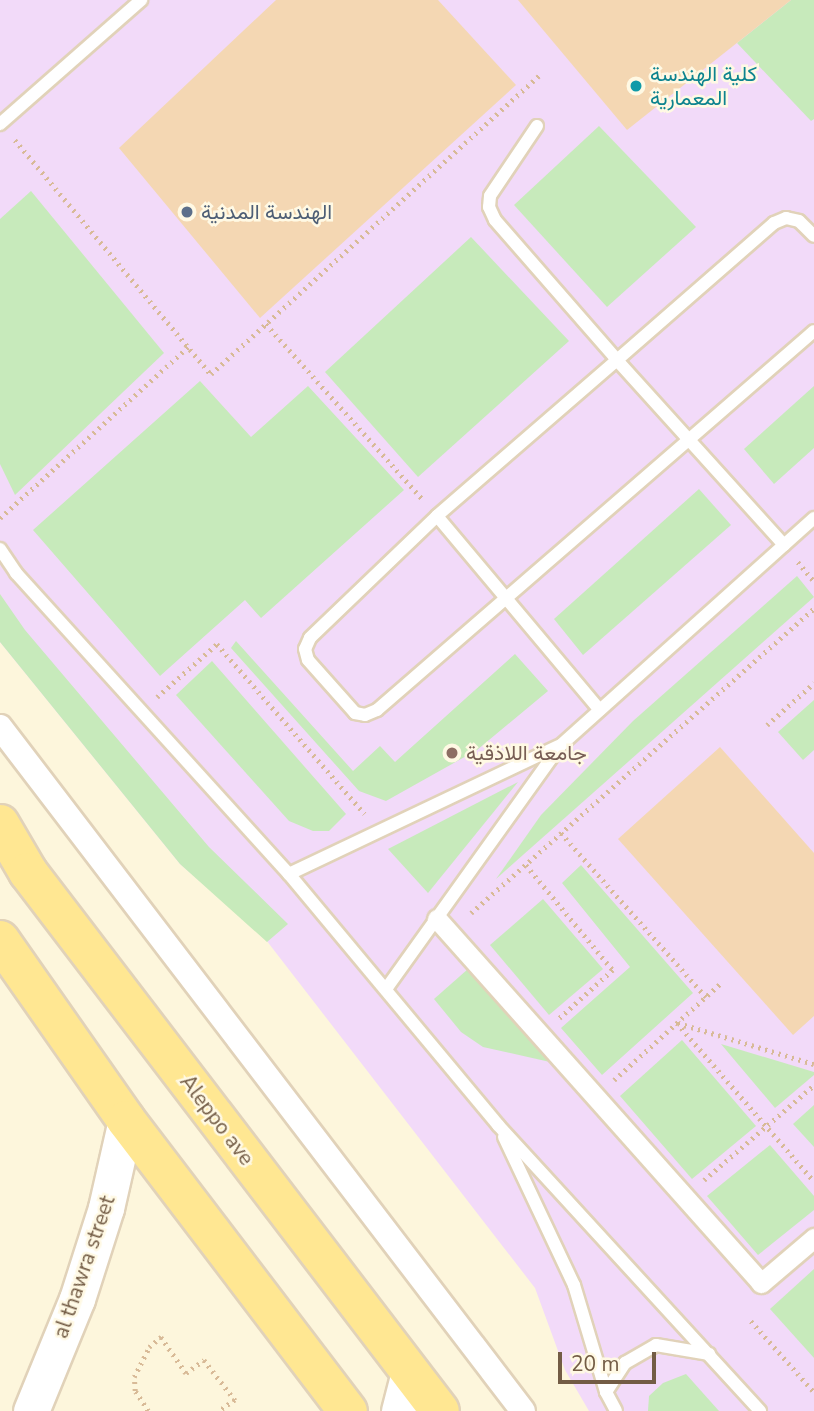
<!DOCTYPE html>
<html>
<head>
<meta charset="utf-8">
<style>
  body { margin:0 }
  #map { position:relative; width:814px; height:1411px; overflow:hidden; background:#fdf6dc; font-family:"Nunito Sans",Vazirmatn,sans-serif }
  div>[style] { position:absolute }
  .education>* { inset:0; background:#f2daf9 }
  .green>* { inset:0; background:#c7eabb }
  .building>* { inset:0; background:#f4d7b3 }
  .path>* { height:4.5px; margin-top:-2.25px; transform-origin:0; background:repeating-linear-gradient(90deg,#d8ba97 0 2px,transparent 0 7px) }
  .roads { filter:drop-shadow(2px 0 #e1d2b9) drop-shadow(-2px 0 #e1d2b9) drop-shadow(0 2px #e1d2b9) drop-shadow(0 -2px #e1d2b9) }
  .service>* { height:12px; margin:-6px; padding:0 6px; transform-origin:6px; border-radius:6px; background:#fff }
  .pedestrian>* { height:19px; margin:-9.5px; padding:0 9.5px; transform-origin:9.5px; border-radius:9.5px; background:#fff }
  .minor>* { height:24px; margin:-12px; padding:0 12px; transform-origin:12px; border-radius:12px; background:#fff }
  .secondary>* { height:35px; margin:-17.5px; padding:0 17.5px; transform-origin:17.5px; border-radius:17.5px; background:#fff }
  .primary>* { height:38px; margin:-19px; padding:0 19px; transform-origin:19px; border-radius:19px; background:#ffe792 }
  .dots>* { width:19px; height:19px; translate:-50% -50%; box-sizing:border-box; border:4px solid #fff9e4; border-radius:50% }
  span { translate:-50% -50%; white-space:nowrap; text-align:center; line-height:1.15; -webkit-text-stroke:5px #fff9e4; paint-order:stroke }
  .culture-label { font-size:21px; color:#0d838f }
  .left { translate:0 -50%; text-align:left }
  .service-label { font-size:21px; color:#4e5e75 }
  .education-label { font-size:21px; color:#785e54 }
  .street-label { font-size:21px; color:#735c45 }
  .scale { position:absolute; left:558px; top:1352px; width:98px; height:32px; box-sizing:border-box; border:4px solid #735c45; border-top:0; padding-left:9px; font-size:21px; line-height:24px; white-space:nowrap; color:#735c45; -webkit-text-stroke:5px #fff9e4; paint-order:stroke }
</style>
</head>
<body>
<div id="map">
  <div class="education">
    <div style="clip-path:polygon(0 0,814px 0,814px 1411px,589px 1411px,565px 1370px,535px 1288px,263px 936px,180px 864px,0 642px)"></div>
  </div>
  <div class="green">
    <div style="clip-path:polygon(791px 0,814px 0,814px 119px,811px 121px,737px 43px)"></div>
    <div style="clip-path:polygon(599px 126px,696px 227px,607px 307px,514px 205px)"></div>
    <div style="clip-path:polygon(31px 191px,164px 353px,15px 495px,0 464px,0 219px)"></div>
    <div style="clip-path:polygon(471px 237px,569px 341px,418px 477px,325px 372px)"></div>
    <div style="clip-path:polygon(200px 381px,251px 437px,308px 386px,404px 490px,261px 618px,245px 600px,160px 676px,33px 530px)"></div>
    <div style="clip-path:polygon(814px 386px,814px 448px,774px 484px,744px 449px)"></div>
    <div style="clip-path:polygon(699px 489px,731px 525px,583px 655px,554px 619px)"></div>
    <div style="clip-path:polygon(797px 576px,814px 597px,496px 879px,541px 815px,633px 721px)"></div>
    <div style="clip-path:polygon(0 594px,25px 630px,209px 847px,288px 924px,267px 942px,180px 864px,0 642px)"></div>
    <div style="clip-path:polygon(236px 641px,353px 771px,380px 746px,395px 762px,515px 654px,548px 691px,477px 750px,386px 801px,359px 791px,231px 648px)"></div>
    <div style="clip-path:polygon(212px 661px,346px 814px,329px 831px,313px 831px,289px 821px,176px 695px)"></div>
    <div style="clip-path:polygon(814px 700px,814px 750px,803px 760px,778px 732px)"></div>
    <div style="clip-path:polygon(518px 782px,428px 893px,388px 849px)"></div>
    <div style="clip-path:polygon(581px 865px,693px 993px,602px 1075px,561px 1028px,630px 967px,562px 883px)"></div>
    <div style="clip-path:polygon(543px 899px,603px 969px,549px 1015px,490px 945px)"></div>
    <div style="clip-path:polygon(468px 969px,469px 969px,550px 1062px,483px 1047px,461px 1032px,434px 999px)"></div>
    <div style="clip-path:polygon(682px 1040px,756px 1126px,692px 1179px,620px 1096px)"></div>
    <div style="clip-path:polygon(721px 1044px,814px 1072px,814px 1075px,775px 1108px)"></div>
    <div style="clip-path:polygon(814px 1105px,814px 1147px,793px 1124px)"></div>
    <div style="clip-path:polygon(770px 1145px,814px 1196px,814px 1210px,758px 1255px,707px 1196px)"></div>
    <div style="clip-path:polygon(814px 1269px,814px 1358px,770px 1309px)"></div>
    <div style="clip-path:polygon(686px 1374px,719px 1411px,648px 1411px,649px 1396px,663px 1383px)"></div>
  </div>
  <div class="building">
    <div style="clip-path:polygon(276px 0,438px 0,516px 85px,260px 318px,119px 148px)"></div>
    <div style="clip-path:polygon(518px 0,791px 0,627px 130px)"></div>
    <div style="clip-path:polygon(720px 747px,814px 853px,814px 1016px,793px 1035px,618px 839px)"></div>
  </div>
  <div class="path">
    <div style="left:15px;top:140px;width:305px;rotate:50.1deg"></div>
    <div style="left:211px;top:374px;width:447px;rotate:-42.3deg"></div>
    <div style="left:266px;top:324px;width:237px;rotate:48.2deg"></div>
    <div style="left:0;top:518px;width:254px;rotate:-42.3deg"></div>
    <div style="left:798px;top:562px;width:25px;rotate:50deg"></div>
    <div style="left:157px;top:697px;width:80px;rotate:-41.5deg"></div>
    <div style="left:217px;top:644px;width:225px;rotate:49deg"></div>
    <div style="left:767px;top:725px;width:63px;rotate:-41.8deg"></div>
    <div style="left:561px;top:833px;width:219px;rotate:48.5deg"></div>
    <div style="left:526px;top:865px;width:136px;rotate:50.4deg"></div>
    <div style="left:613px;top:970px;width:72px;rotate:137.8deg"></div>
    <div style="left:471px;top:913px;width:459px;rotate:-41.6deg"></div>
    <div style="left:677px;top:1023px;width:209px;rotate:49.1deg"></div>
    <div style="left:678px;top:1023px;width:142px;rotate:16.8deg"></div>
    <div style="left:614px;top:1080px;width:143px;rotate:-42.2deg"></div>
    <div style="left:704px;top:1180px;width:145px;rotate:-40.8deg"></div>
    <div style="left:751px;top:1321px;width:95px;rotate:48.4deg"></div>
    <div style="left:148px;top:1411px;width:24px;rotate:-123deg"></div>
    <div style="left:135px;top:1391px;width:14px;rotate:-94deg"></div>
    <div style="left:134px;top:1377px;width:34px;rotate:-63deg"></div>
    <div style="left:149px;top:1347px;width:16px;rotate:-40deg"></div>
    <div style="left:161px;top:1337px;width:44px;rotate:55.2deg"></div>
    <div style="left:186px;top:1373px;width:22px;rotate:-36deg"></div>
    <div style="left:204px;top:1360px;width:51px;rotate:52.2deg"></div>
    <div style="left:235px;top:1400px;width:19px;rotate:145deg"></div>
  </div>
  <div class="roads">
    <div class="service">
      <div style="left:0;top:124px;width:188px;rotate:-41.3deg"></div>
      <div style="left:537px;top:126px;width:84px;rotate:123.9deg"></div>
      <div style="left:490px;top:196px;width:11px;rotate:95deg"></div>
      <div style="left:489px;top:207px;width:14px;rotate:65deg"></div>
      <div style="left:495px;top:220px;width:186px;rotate:48.9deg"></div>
      <div style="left:617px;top:360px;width:238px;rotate:139.1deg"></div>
      <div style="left:437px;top:516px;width:253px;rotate:50deg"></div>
      <div style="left:437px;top:516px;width:176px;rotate:136.2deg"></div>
      <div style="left:310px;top:638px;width:12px;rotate:114deg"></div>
      <div style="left:305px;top:649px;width:11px;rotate:75deg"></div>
      <div style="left:308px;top:660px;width:71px;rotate:48.4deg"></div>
      <div style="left:355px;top:713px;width:10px;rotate:11deg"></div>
      <div style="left:365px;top:715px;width:13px;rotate:-23deg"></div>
      <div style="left:377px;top:710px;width:578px;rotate:-40.93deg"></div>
      <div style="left:784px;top:545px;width:249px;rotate:-132.1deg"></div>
      <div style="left:617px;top:360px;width:208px;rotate:-41.1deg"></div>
      <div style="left:774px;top:223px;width:13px;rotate:-23deg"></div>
      <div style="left:786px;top:218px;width:13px;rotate:13deg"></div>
      <div style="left:799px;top:221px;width:21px;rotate:45deg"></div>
      <div style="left:0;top:549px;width:29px;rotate:56deg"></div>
      <div style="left:16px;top:573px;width:406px;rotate:47.8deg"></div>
      <div style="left:289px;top:874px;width:327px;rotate:50.2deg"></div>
      <div style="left:498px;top:1125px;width:388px;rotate:47.5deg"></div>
      <div style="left:289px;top:874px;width:298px;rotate:-25.4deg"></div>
      <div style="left:386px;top:989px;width:300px;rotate:-54.4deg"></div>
      <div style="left:561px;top:745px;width:340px;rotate:-41.9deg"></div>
      <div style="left:504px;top:1137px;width:164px;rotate:64.7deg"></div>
      <div style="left:574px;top:1285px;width:112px;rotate:73.3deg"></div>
      <div style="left:606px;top:1392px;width:21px;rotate:62deg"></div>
      <div style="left:606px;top:1392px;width:35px;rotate:-57deg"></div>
      <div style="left:625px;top:1363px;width:36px;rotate:-30deg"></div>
      <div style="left:656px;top:1345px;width:54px;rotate:9.6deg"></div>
    </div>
    <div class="pedestrian">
      <div style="left:437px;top:919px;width:487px;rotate:48.3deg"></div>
      <div style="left:761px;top:1283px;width:70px;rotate:-40.3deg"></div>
    </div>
    <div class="minor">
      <div style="left:0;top:727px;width:861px;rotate:52.6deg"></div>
    </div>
    <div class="secondary">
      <div style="left:31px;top:1411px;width:121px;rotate:-67.7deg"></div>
      <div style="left:77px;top:1299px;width:96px;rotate:-72.3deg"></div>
      <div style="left:106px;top:1208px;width:90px;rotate:-77.2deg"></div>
      <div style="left:399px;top:1411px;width:40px;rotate:-75.6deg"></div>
    </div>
    <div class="primary">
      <div style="left:0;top:824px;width:56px;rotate:59.7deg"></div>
      <div style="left:28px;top:872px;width:678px;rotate:52.61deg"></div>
      <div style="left:0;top:940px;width:220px;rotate:55deg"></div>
      <div style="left:126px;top:1120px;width:366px;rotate:52.7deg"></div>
    </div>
  </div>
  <div class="dots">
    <div style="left:636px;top:86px;background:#0f9aa8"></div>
    <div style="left:187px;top:212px;background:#5c6f8a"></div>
    <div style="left:452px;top:753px;background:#8d6e63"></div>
  </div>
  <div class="culture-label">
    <span class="left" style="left:650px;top:86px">كلية الهندسة<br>المعمارية</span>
  </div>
  <div class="service-label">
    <span class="left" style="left:201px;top:212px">الهندسة المدنية</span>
  </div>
  <div class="education-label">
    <span class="left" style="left:466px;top:753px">جامعة اللاذقية</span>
  </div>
  <div class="street-label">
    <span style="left:217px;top:1120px;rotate:53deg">Aleppo ave</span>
    <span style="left:84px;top:1267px;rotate:-71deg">al thawra street</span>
  </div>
  <div class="scale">20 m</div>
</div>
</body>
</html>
